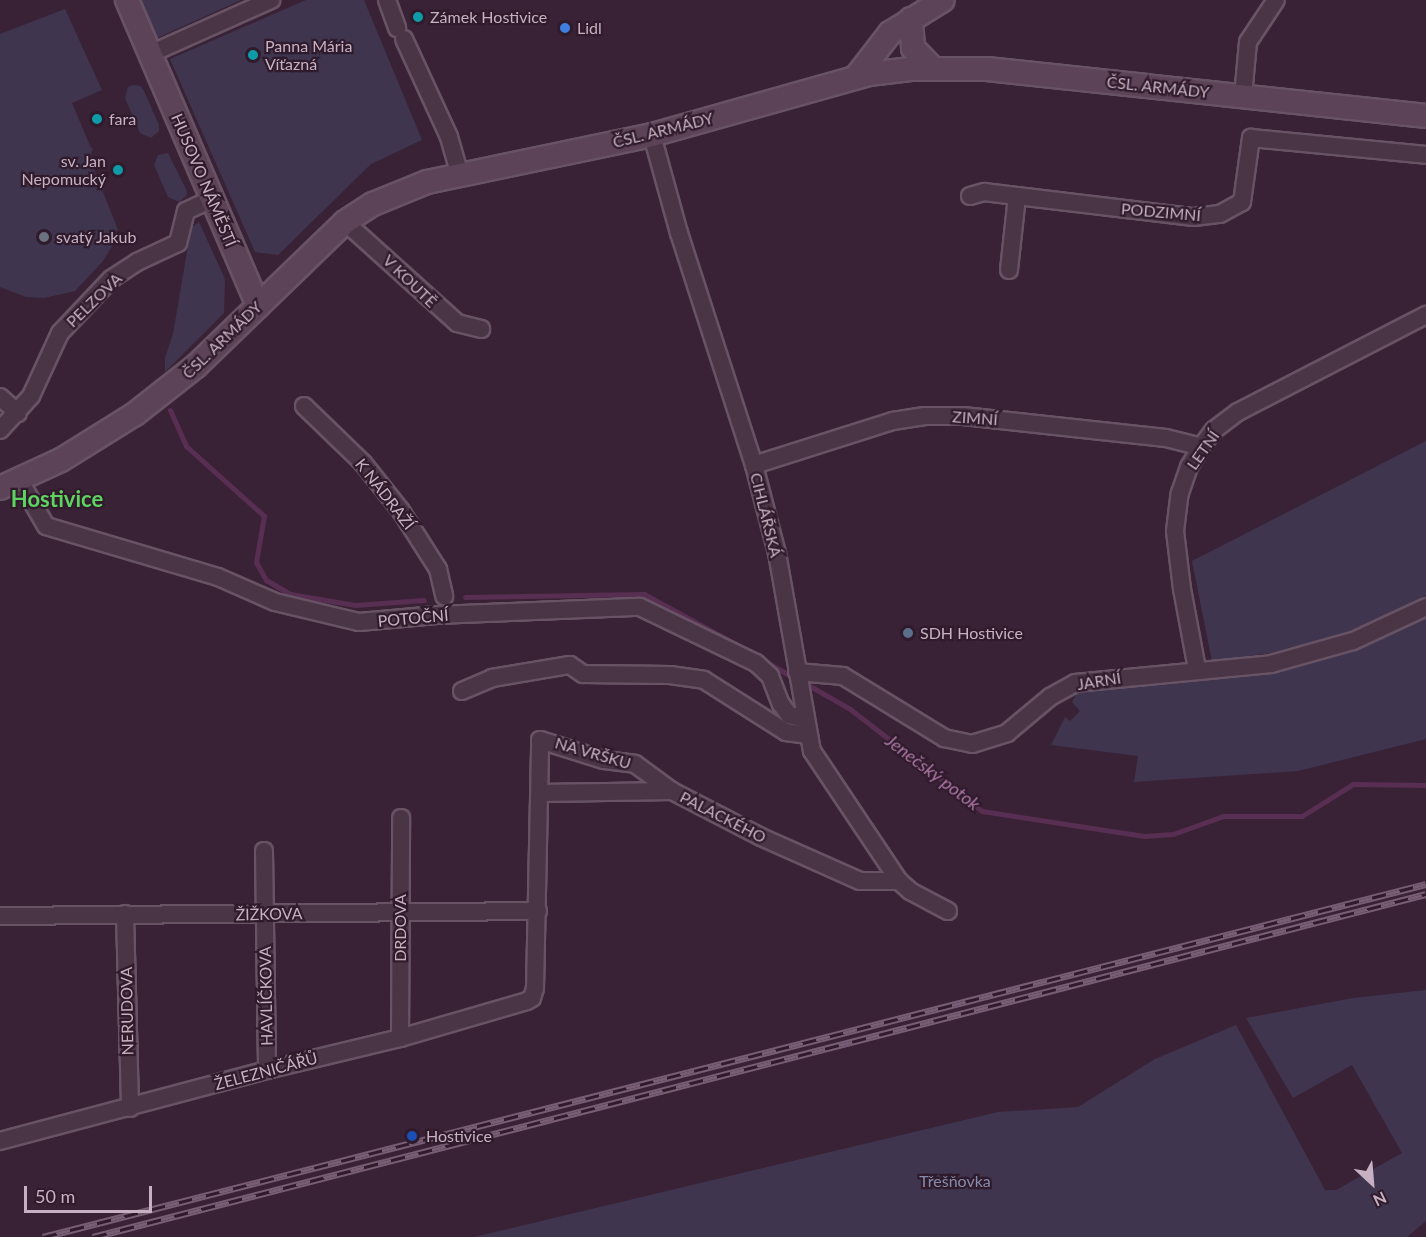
<!DOCTYPE html>
<html>
<head>
<meta charset="utf-8">
<style>
  body { margin:0 }
  #map { position:relative; width:1426px; height:1237px; overflow:hidden; background:#3a2236; font-family:Lato,sans-serif }
  div>[style] { position:absolute }
  .green>* { inset:0; background:#3f354f }
  .stream>* { height:5px; margin:-2.5px; padding:0 2.5px; transform-origin:2.5px; border-radius:2.5px; background:#582e52 }
  .roads { filter:drop-shadow(2px 0 #685365) drop-shadow(-2px 0 #685365) drop-shadow(0 2px #685365) drop-shadow(0 -2px #685365) }
  .street>* { height:16px; margin:-8px; padding:0 8px; transform-origin:8px; border-radius:8px; background:#4a3547 }
  .secondary>* { height:22px; margin:-11px; padding:0 11px; transform-origin:11px; border-radius:11px; background:#5d4358 }
  .rail>* { height:7px; margin-top:-3.5px; transform-origin:0; background:repeating-linear-gradient(90deg,#2f1b2c 0 14px,#785e74 0 28px); box-sizing:border-box; border-block:2px solid #785e74 }
  .dots>* { width:16px; height:16px; translate:-50% -50%; box-sizing:border-box; border:3px solid #2f1b2c; border-radius:50% }
  span { translate:-50% -50%; white-space:nowrap; text-align:center; line-height:1.15; -webkit-text-stroke:4.5px #2f1b2c; paint-order:stroke }
  .poi-label { font-size:16px; color:#c6b0c2 }
  .left { translate:0 -50%; text-align:left }
  .right { translate:-100% -50%; text-align:right }
  .street-label { font-size:16px; color:#c6b0c2 }
  .park-label { font-size:16px; color:#868dac }
  .water-label { font-size:18px; color:#ae78a7; font-style:italic }
  .district-label { font-size:22px; color:#5fd35f; font-weight:700 }
  .north { position:absolute; left:1342px; top:1153px; width:60px; height:60px; -webkit-text-stroke:4px #2f1b2c; paint-order:stroke; rotate:154deg; font-size:16px; font-weight:700; line-height:24px; text-align:center; color:#c6b0c2 }
  .north::after { content:''; display:block; margin:auto; width:21px; height:27px; background:#c6b0c2; clip-path:polygon(50% 0,100% 100%,50% 72%,0 100%) }
  .scale { position:absolute; left:24px; top:1186px; width:128px; height:27px; box-sizing:border-box; border:3px solid #c6b0c2; border-top:0; padding-left:8px; font-size:18px; line-height:21px; white-space:nowrap; color:#c6b0c2; -webkit-text-stroke:4px #2f1b2c; paint-order:stroke }
</style>
</head>
<body>
<div id="map">
  <div class="green">
    <div style="clip-path:polygon(140px 0,241px 0,157px 38px)"></div>
    <div style="clip-path:polygon(306px 0,364px 0,422px 140px,371px 164px,278px 255px,255px 252px,170px 59px)"></div>
    <div style="clip-path:polygon(65px 9px,102px 90px,72px 103px,91px 148px,93px 148px,90px 159px,118px 230px,114px 232px,115px 241px,103px 261px,75px 291px,44px 298px,26px 297px,0 287px,0 34px)"></div>
    <div style="clip-path:polygon(133px 85px,140px 86px,144px 91px,159px 125px,159px 131px,151px 138px,140px 133px,125px 98px,128px 87px)"></div>
    <div style="clip-path:polygon(168px 153px,186px 189px,187px 195px,179px 202px,168px 197px,154px 165px,158px 155px)"></div>
    <div style="clip-path:polygon(199px 222px,225px 279px,224px 313px,165px 372px,165px 358px,173px 334px,191px 228px)"></div>
    <div style="clip-path:polygon(1426px 441px,1426px 595px,1372px 622px,1333px 637px,1270px 653px,1212px 661px,1192px 561px)"></div>
    <div style="clip-path:polygon(1426px 618px,1426px 739px,1298px 771px,1134px 782px,1138px 756px,1051px 745px,1065px 717px,1070px 721px,1080px 711px,1072px 702px,1077px 692px,1242px 677px,1287px 669px,1374px 642px)"></div>
    <div style="clip-path:polygon(1426px 990px,1426px 1221px,1407px 1237px,474px 1237px,998px 1112px,1078px 1107px,1155px 1059px,1236px 1025px,1325px 1190px,1336px 1190px,1402px 1153px,1352px 1065px,1293px 1098px,1246px 1018px,1353px 998px)"></div>
  </div>
  <div class="stream">
    <div style="left:170px;top:410px;width:39px;rotate:66deg"></div>
    <div style="left:186px;top:446px;width:105px;rotate:41.9deg"></div>
    <div style="left:264px;top:516px;width:47px;rotate:99.9deg"></div>
    <div style="left:256px;top:562px;width:21px;rotate:61deg"></div>
    <div style="left:266px;top:580px;width:28px;rotate:30deg"></div>
    <div style="left:290px;top:594px;width:66px;rotate:9.6deg"></div>
    <div style="left:355px;top:605px;width:69px;rotate:-4.1deg"></div>
    <div style="left:465px;top:597px;width:179px;rotate:-1deg"></div>
    <div style="left:644px;top:594px;width:100px;rotate:28.6deg"></div>
    <div style="left:763px;top:660px;width:36px;rotate:30deg"></div>
    <div style="left:803px;top:682px;width:54px;rotate:29.9deg"></div>
    <div style="left:850px;top:709px;width:167px;rotate:37.7deg"></div>
    <div style="left:982px;top:811px;width:164px;rotate:8.8deg"></div>
    <div style="left:1144px;top:836px;width:29px;rotate:-4deg"></div>
    <div style="left:1173px;top:834px;width:53px;rotate:-19.8deg"></div>
    <div style="left:1223px;top:816px;width:79px"></div>
    <div style="left:1302px;top:816px;width:60px;rotate:-32.1deg"></div>
    <div style="left:1353px;top:784px;width:73px;rotate:0.8deg"></div>
  </div>
  <div class="roads">
    <div class="street">
      <div style="left:387px;top:0;width:30px;rotate:70deg"></div>
      <div style="left:404px;top:39px;width:108px;rotate:65.3deg"></div>
      <div style="left:449px;top:137px;width:40px;rotate:74deg"></div>
      <div style="left:150px;top:54px;width:133px;rotate:-24.1deg"></div>
      <div style="left:1243px;top:96px;width:54px;rotate:-84.7deg"></div>
      <div style="left:1248px;top:42px;width:50px;rotate:-56.3deg"></div>
      <div style="left:652px;top:135px;width:102px;rotate:74.6deg"></div>
      <div style="left:679px;top:233px;width:244px;rotate:72.1deg"></div>
      <div style="left:754px;top:465px;width:91px;rotate:75.4deg"></div>
      <div style="left:777px;top:553px;width:201px;rotate:80deg"></div>
      <div style="left:812px;top:751px;width:156px;rotate:56.2deg"></div>
      <div style="left:899px;top:881px;width:15px;rotate:42deg"></div>
      <div style="left:910px;top:891px;width:43px;rotate:27.8deg"></div>
      <div style="left:970px;top:196px;width:15px;rotate:-16deg"></div>
      <div style="left:984px;top:192px;width:33px;rotate:7deg"></div>
      <div style="left:345px;top:222px;width:151px;rotate:42deg"></div>
      <div style="left:457px;top:323px;width:25px;rotate:14deg"></div>
      <div style="left:1009px;top:270px;width:74px;rotate:-83.8deg"></div>
      <div style="left:1017px;top:196px;width:178px;rotate:6.8deg"></div>
      <div style="left:1194px;top:217px;width:26px;rotate:-7deg"></div>
      <div style="left:1220px;top:214px;width:25px;rotate:-29deg"></div>
      <div style="left:1242px;top:202px;width:65px;rotate:-82deg"></div>
      <div style="left:1251px;top:138px;width:176px;rotate:5.5deg"></div>
      <div style="left:0;top:397px;width:24px;rotate:42deg"></div>
      <div style="left:304px;top:406px;width:82px;rotate:44deg"></div>
      <div style="left:363px;top:463px;width:61px;rotate:51.6deg"></div>
      <div style="left:401px;top:511px;width:69px;rotate:57.5deg"></div>
      <div style="left:438px;top:569px;width:28px;rotate:77deg"></div>
      <div style="left:0;top:430px;width:46px;rotate:-47.6deg"></div>
      <div style="left:31px;top:396px;width:69px;rotate:-65.3deg"></div>
      <div style="left:60px;top:333px;width:74px;rotate:-46.6deg"></div>
      <div style="left:111px;top:279px;width:31px;rotate:-33deg"></div>
      <div style="left:137px;top:262px;width:45px;rotate:-24.9deg"></div>
      <div style="left:178px;top:243px;width:33px;rotate:-76deg"></div>
      <div style="left:186px;top:211px;width:29px;rotate:-25deg"></div>
      <div style="left:754px;top:465px;width:146px;rotate:-17.6deg"></div>
      <div style="left:893px;top:421px;width:32px;rotate:-9deg"></div>
      <div style="left:925px;top:416px;width:38px"></div>
      <div style="left:963px;top:416px;width:204px;rotate:6.2deg"></div>
      <div style="left:1166px;top:438px;width:36px;rotate:14deg"></div>
      <div style="left:20px;top:481px;width:52px;rotate:60deg"></div>
      <div style="left:46px;top:526px;width:179px;rotate:16.5deg"></div>
      <div style="left:218px;top:577px;width:62px;rotate:23.7deg"></div>
      <div style="left:275px;top:602px;width:86px;rotate:13.4deg"></div>
      <div style="left:359px;top:622px;width:78px;rotate:-5.1deg"></div>
      <div style="left:437px;top:615px;width:203px;rotate:-2.3deg"></div>
      <div style="left:640px;top:607px;width:129px;rotate:25.8deg"></div>
      <div style="left:756px;top:663px;width:19px;rotate:43deg"></div>
      <div style="left:770px;top:676px;width:30px;rotate:69deg"></div>
      <div style="left:781px;top:704px;width:14px;rotate:54deg"></div>
      <div style="left:789px;top:715px;width:16px;rotate:14deg"></div>
      <div style="left:1197px;top:669px;width:81px;rotate:-100.6deg"></div>
      <div style="left:1182px;top:589px;width:58px;rotate:-96.9deg"></div>
      <div style="left:1175px;top:531px;width:38px;rotate:-83deg"></div>
      <div style="left:1180px;top:493px;width:28px;rotate:-71deg"></div>
      <div style="left:1189px;top:467px;width:23px;rotate:-59deg"></div>
      <div style="left:1201px;top:447px;width:21px;rotate:-53deg"></div>
      <div style="left:1214px;top:430px;width:30px;rotate:-37deg"></div>
      <div style="left:1238px;top:412px;width:212px;rotate:-27.3deg"></div>
      <div style="left:797px;top:672px;width:46px;rotate:5deg"></div>
      <div style="left:843px;top:676px;width:119px;rotate:31.5deg"></div>
      <div style="left:944px;top:738px;width:29px;rotate:12deg"></div>
      <div style="left:972px;top:744px;width:37px;rotate:-17deg"></div>
      <div style="left:1007px;top:733px;width:56px;rotate:-39.9deg"></div>
      <div style="left:1050px;top:697px;width:29px;rotate:-29deg"></div>
      <div style="left:1075px;top:683px;width:197px;rotate:-5.5deg"></div>
      <div style="left:1271px;top:664px;width:85px;rotate:-15.7deg"></div>
      <div style="left:1353px;top:641px;width:81px;rotate:-25deg"></div>
      <div style="left:462px;top:691px;width:33px;rotate:-23deg"></div>
      <div style="left:492px;top:678px;width:79px;rotate:-9.5deg"></div>
      <div style="left:570px;top:665px;width:16px;rotate:35deg"></div>
      <div style="left:583px;top:674px;width:87px;rotate:0.7deg"></div>
      <div style="left:670px;top:675px;width:34px;rotate:8deg"></div>
      <div style="left:704px;top:680px;width:97px;rotate:32.4deg"></div>
      <div style="left:786px;top:732px;width:21px;rotate:8deg"></div>
      <div style="left:541px;top:793px;width:131px;rotate:-0.9deg"></div>
      <div style="left:672px;top:791px;width:100px;rotate:27.3deg"></div>
      <div style="left:761px;top:837px;width:108px;rotate:24deg"></div>
      <div style="left:860px;top:881px;width:39px"></div>
      <div style="left:264px;top:851px;width:219px;rotate:89.2deg"></div>
      <div style="left:125px;top:914px;width:194px;rotate:88.5deg"></div>
      <div style="left:0;top:916px;width:538px;rotate:-0.53deg"></div>
      <div style="left:400px;top:1038px;width:220px;rotate:-89.7deg"></div>
      <div style="left:0;top:1141px;width:276px;rotate:-14.9deg"></div>
      <div style="left:267px;top:1070px;width:137px;rotate:-13.5deg"></div>
      <div style="left:400px;top:1038px;width:132px;rotate:-16.2deg"></div>
      <div style="left:527px;top:1001px;width:6px;rotate:-31deg"></div>
      <div style="left:532px;top:998px;width:10px;rotate:-73deg"></div>
      <div style="left:535px;top:988px;width:248px;rotate:-88.8deg"></div>
      <div style="left:540px;top:740px;width:67px;rotate:17.4deg"></div>
      <div style="left:604px;top:760px;width:31px;rotate:7deg"></div>
      <div style="left:635px;top:764px;width:46px;rotate:36.1deg"></div>
    </div>
    <div class="secondary">
      <div style="left:127px;top:0;width:333px;rotate:66.8deg"></div>
      <div style="left:911px;top:19px;width:29px;rotate:86deg"></div>
      <div style="left:913px;top:48px;width:28px;rotate:46deg"></div>
      <div style="left:856px;top:77px;width:56px;rotate:-52.3deg"></div>
      <div style="left:890px;top:33px;width:62px;rotate:-31.9deg"></div>
      <div style="left:0;top:488px;width:67px;rotate:-24.7deg"></div>
      <div style="left:61px;top:460px;width:87px;rotate:-31.9deg"></div>
      <div style="left:135px;top:414px;width:78px;rotate:-38.2deg"></div>
      <div style="left:196px;top:366px;width:207px;rotate:-44deg"></div>
      <div style="left:345px;top:222px;width:33px;rotate:-33deg"></div>
      <div style="left:373px;top:204px;width:58px;rotate:-22.2deg"></div>
      <div style="left:427px;top:182px;width:230px;rotate:-11.8deg"></div>
      <div style="left:652px;top:135px;width:225px;rotate:-15.7deg"></div>
      <div style="left:869px;top:74px;width:42px;rotate:-6.8deg"></div>
      <div style="left:911px;top:69px;width:76px"></div>
      <div style="left:987px;top:69px;width:442px;rotate:6.1deg"></div>
    </div>
  </div>
  <div class="rail">
    <div style="left:43px;top:1237px;width:1427px;rotate:-14.32deg"></div>
    <div style="left:93px;top:1237px;width:1376px;rotate:-14.43deg"></div>
  </div>
  <div class="dots">
    <div style="left:418px;top:17px;background:#0f9aa8"></div>
    <div style="left:565px;top:28px;background:#3f7fe0"></div>
    <div style="left:253px;top:55px;background:#0f9aa8"></div>
    <div style="left:97px;top:119px;background:#0f9aa8"></div>
    <div style="left:118px;top:170px;background:#0f9aa8"></div>
    <div style="left:44px;top:237px;background:#6b7280"></div>
    <div style="left:908px;top:633px;background:#5c6f8a"></div>
    <div style="left:412px;top:1136px;background:#1a4fb4"></div>
  </div>
  <div class="poi-label">
    <span class="left" style="left:430px;top:17px">Zámek Hostivice</span>
    <span class="left" style="left:577px;top:28px">Lidl</span>
    <span class="left" style="left:265px;top:55px">Panna Mária<br>Víťazná</span>
    <span class="left" style="left:109px;top:119px">fara</span>
    <span class="right" style="left:106px;top:170px">sv. Jan<br>Nepomucký</span>
    <span class="left" style="left:56px;top:237px">svatý Jakub</span>
    <span class="left" style="left:920px;top:633px">SDH Hostivice</span>
    <span class="left" style="left:426px;top:1136px">Hostivice</span>
  </div>
  <div class="street-label">
    <span style="left:1158px;top:87px;rotate:6deg">ČSL. ARMÁDY</span>
    <span style="left:663px;top:130px;rotate:-14deg">ČSL. ARMÁDY</span>
    <span style="left:204px;top:180px;rotate:67deg">HUSOVO NÁMĚSTÍ</span>
    <span style="left:1161px;top:212px;rotate:5deg">PODZIMNÍ</span>
    <span style="left:410px;top:281px;rotate:44deg">V KOUTĚ</span>
    <span style="left:94px;top:300px;rotate:-44deg">PELZOVA</span>
    <span style="left:222px;top:340px;rotate:-44deg">ČSL. ARMÁDY</span>
    <span style="left:975px;top:418px;rotate:4deg">ZIMNÍ</span>
    <span style="left:1203px;top:450px;rotate:-55deg">LETNÍ</span>
    <span style="left:385px;top:494px;rotate:52deg">K NÁDRAŽÍ</span>
    <span style="left:766px;top:515px;rotate:76deg">CIHLÁŘSKÁ</span>
    <span style="left:413px;top:618px;rotate:-5deg">POTOČNÍ</span>
    <span style="left:1099px;top:681px;rotate:-9deg">JARNÍ</span>
    <span style="left:593px;top:753px;rotate:16deg">NA VRŠKU</span>
    <span style="left:723px;top:817px;rotate:27deg">PALACKÉHO</span>
    <span style="left:269px;top:914px;rotate:-1deg">ŽIŽKOVA</span>
    <span style="left:400px;top:928px;rotate:-90deg">DRDOVA</span>
    <span style="left:266px;top:996px;rotate:-91deg">HAVLÍČKOVA</span>
    <span style="left:127px;top:1011px;rotate:-91deg">NERUDOVA</span>
    <span style="left:266px;top:1071px;rotate:-15deg">ŽELEZNIČÁŘŮ</span>
  </div>
  <div class="park-label">
    <span style="left:955px;top:1181px">Třešňovka</span>
  </div>
  <div class="water-label">
    <span style="left:933px;top:772px;rotate:37deg">Jenečský potok</span>
  </div>
  <div class="district-label">
    <span style="left:57px;top:499px">Hostivice</span>
  </div>
  <div class="north">N</div>
  <div class="scale">50 m</div>
</div>
</body>
</html>
